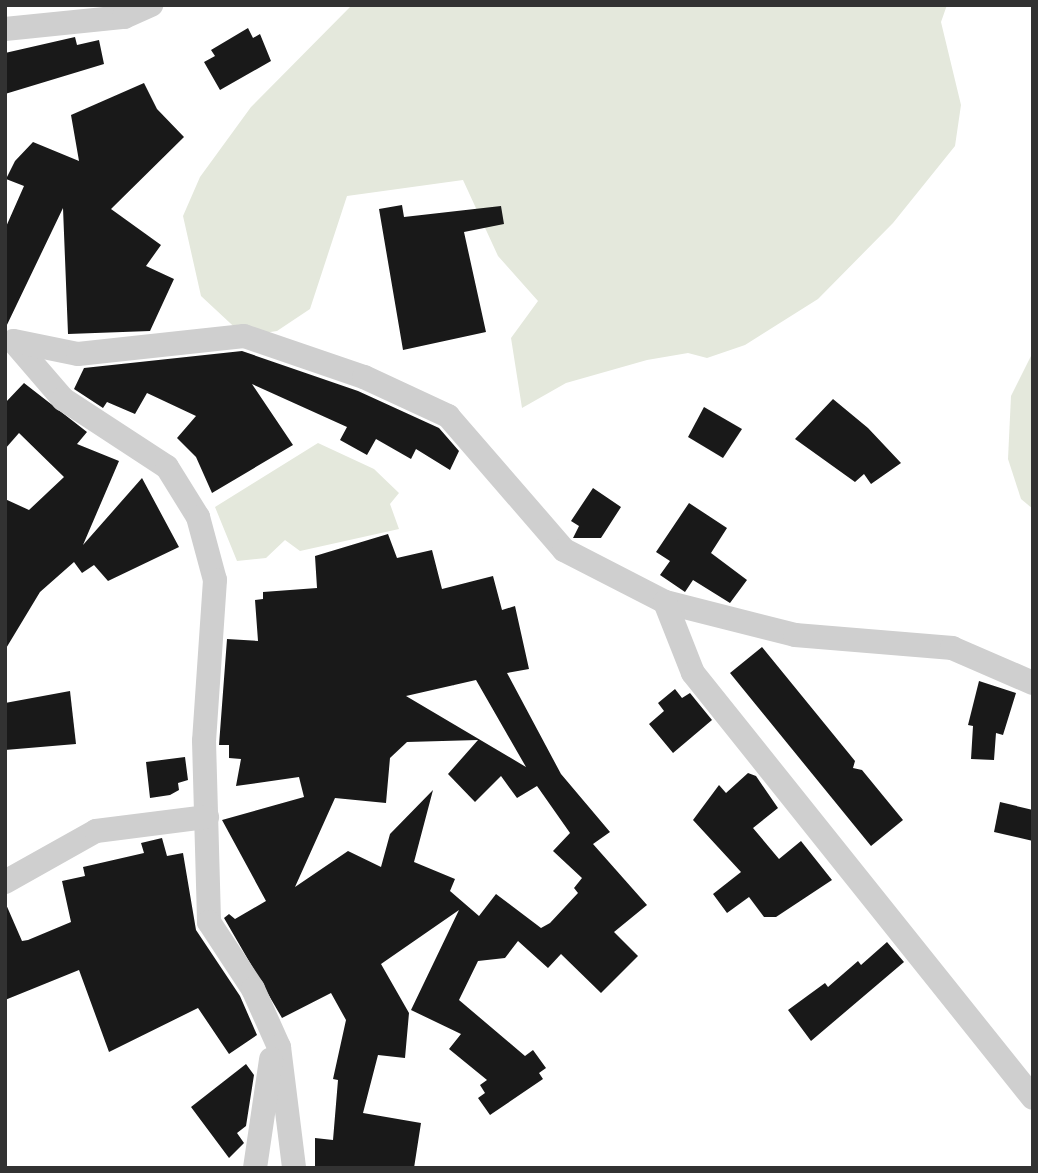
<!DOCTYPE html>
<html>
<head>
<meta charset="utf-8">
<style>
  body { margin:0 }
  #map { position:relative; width:1038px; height:1173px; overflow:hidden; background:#fff; font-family:Manrope,sans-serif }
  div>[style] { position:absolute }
  .green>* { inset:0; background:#e4e8dc }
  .building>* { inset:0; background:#191919 }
  .minor>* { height:24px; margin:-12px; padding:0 12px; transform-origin:12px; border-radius:12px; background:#cfcfcf }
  span { translate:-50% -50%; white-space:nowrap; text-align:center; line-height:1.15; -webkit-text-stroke:7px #fff; paint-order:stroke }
  .frame { position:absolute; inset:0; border:7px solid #323232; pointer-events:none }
</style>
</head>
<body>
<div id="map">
  <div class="green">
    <div style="clip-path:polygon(352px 5px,947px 5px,941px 22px,961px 105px,955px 146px,893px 223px,818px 299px,745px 345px,707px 358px,688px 353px,647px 360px,566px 383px,522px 408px,511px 338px,538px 301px,498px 256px,463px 180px,347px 196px,310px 309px,277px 331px,244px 336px,201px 296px,183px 216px,200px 177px,251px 107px)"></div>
    <div style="clip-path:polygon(1033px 352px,1033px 509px,1021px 499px,1008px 459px,1011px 396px)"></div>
    <div style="clip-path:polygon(318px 443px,374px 469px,399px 493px,390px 504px,399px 529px,300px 551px,285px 540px,266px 558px,237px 561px,215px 507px)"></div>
  </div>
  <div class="building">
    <div style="clip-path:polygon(248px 28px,253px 38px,260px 34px,271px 61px,220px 90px,204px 62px,215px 56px,211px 50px)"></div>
    <div style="clip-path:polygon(75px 37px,77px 45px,99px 40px,104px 64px,5px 94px,5px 53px)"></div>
    <div style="clip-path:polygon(144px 83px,157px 109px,184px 137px,111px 209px,161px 245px,146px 266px,174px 279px,150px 331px,68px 334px,63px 208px,5px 329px,5px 229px,24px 186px,6px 179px,15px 161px,33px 142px,79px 161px,71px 115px)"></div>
    <div style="clip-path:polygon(402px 205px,404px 217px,501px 206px,504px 224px,464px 232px,486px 332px,403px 350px,379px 209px)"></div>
    <div style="clip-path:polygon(242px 351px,358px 391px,439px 428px,459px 451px,450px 470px,416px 449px,411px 459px,376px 439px,367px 455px,340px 440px,347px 427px,252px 384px,293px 445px,212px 493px,196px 457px,177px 438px,196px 416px,147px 393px,135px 414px,107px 402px,103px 408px,74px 389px,84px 368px)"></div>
    <div style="clip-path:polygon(24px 383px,87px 432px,77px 444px,119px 461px,83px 545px,142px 478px,179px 547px,108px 581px,94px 565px,82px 573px,74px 562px,40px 592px,5px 650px,5px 499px,29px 510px,64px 477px,19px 433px,5px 449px,5px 403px)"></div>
    <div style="clip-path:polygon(833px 399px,868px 428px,901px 463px,871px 484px,864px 474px,855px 482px,795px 439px)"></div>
    <div style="clip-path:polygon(704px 407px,742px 429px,723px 458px,688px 437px)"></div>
    <div style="clip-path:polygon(593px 488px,621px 507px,601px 538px,573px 538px,579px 526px,571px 521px)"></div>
    <div style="clip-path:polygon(689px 503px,727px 528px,711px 553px,747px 580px,730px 603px,693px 580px,685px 592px,660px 575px,670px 561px,656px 552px)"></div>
    <div style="clip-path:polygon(evenodd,388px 534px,397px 558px,432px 550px,442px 589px,493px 576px,502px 610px,515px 606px,529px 669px,507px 673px,561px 774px,610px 832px,593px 844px,647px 905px,614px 932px,638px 956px,601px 993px,561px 954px,548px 968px,518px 941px,505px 958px,478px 961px,459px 1000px,525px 1056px,533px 1050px,546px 1068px,539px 1073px,543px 1079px,490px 1115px,478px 1098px,485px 1093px,480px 1085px,487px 1080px,449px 1049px,461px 1034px,411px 1010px,459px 910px,381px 964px,409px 1013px,405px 1058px,378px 1055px,363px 1113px,421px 1123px,414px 1168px,315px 1168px,315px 1138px,333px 1140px,338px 1080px,333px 1079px,346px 1020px,331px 993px,282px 1018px,224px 918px,229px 914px,235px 919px,266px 901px,222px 820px,304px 797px,299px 777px,236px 786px,241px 759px,229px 758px,229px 745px,219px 745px,227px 639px,258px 641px,255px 600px,263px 599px,263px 592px,317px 588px,315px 556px,388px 534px,476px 680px,526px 767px,406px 696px,476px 680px,388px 534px,478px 740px,448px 774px,475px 802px,501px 776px,517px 798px,537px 786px,570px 833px,553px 851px,582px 878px,574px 888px,578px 893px,550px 923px,541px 928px,496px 894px,479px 916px,450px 891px,455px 879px,414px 862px,433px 790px,390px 834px,381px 867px,348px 851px,295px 887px,335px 798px,386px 803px,390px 758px,407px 742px,478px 740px)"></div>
    <div style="clip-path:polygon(762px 647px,855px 761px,853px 768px,862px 770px,903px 820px,871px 846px,730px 673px)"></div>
    <div style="clip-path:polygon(979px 681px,1016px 693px,1003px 735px,996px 733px,994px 760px,971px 759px,973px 726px,968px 725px)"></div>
    <div style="clip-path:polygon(675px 689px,682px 698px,690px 693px,712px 720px,673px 753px,649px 724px,664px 711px,658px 703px)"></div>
    <div style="clip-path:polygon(70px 691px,76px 744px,5px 750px,5px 703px)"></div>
    <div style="clip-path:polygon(185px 757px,188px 780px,178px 783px,179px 790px,170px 795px,150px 798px,146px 762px)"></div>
    <div style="clip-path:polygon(748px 773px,756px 776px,778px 808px,753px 828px,779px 859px,801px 841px,832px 880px,776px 917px,764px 917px,749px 897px,727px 913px,713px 894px,741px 872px,693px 820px,719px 785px,726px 793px)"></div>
    <div style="clip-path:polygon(1000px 802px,1033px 810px,1033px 841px,994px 832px)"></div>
    <div style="clip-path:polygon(162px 838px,167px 856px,183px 853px,196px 930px,240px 996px,257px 1035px,229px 1054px,198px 1008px,109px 1052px,79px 970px,5px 1000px,5px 902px,22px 941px,28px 940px,71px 922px,62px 881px,85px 876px,83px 867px,144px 853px,141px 843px)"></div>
    <div style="clip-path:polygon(887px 942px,904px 962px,811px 1041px,788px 1010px,825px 983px,828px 987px,858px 961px,861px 965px)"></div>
    <div style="clip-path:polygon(246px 1064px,254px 1075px,246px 1126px,237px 1133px,244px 1143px,229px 1158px,191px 1107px)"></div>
  </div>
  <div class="minor">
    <div style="left:5px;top:29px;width:120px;rotate:-5.8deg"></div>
    <div style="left:124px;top:17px;width:30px;rotate:-24deg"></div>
    <div style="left:13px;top:341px;width:77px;rotate:49.2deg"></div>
    <div style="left:63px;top:399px;width:124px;rotate:33.2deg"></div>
    <div style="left:167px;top:467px;width:59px;rotate:58.2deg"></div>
    <div style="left:198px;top:517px;width:65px;rotate:74.9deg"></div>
    <div style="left:215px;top:580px;width:161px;rotate:93.9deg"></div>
    <div style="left:204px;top:741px;width:181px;rotate:88.4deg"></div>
    <div style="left:209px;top:922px;width:80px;rotate:56.7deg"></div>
    <div style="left:253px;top:989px;width:64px;rotate:65.9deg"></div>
    <div style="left:279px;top:1047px;width:122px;rotate:82.9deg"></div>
    <div style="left:14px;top:341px;width:65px;rotate:11.5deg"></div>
    <div style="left:78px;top:354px;width:167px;rotate:-6.2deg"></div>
    <div style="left:244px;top:336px;width:127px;rotate:18.9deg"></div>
    <div style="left:364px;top:377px;width:93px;rotate:24.9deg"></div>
    <div style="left:448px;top:416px;width:177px;rotate:49.1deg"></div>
    <div style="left:564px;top:550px;width:114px;rotate:27.2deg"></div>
    <div style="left:665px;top:602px;width:134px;rotate:14.2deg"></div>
    <div style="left:795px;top:635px;width:158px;rotate:4.7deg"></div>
    <div style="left:952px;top:648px;width:88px;rotate:23.4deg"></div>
    <div style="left:665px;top:602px;width:76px;rotate:68.5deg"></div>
    <div style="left:693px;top:673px;width:544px;rotate:51.34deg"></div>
    <div style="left:5px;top:882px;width:104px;rotate:-29.3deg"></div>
    <div style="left:96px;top:831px;width:112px;rotate:-7.2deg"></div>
    <div style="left:255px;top:1168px;width:110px;rotate:-81.6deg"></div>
  </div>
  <div class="frame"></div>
</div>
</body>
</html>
